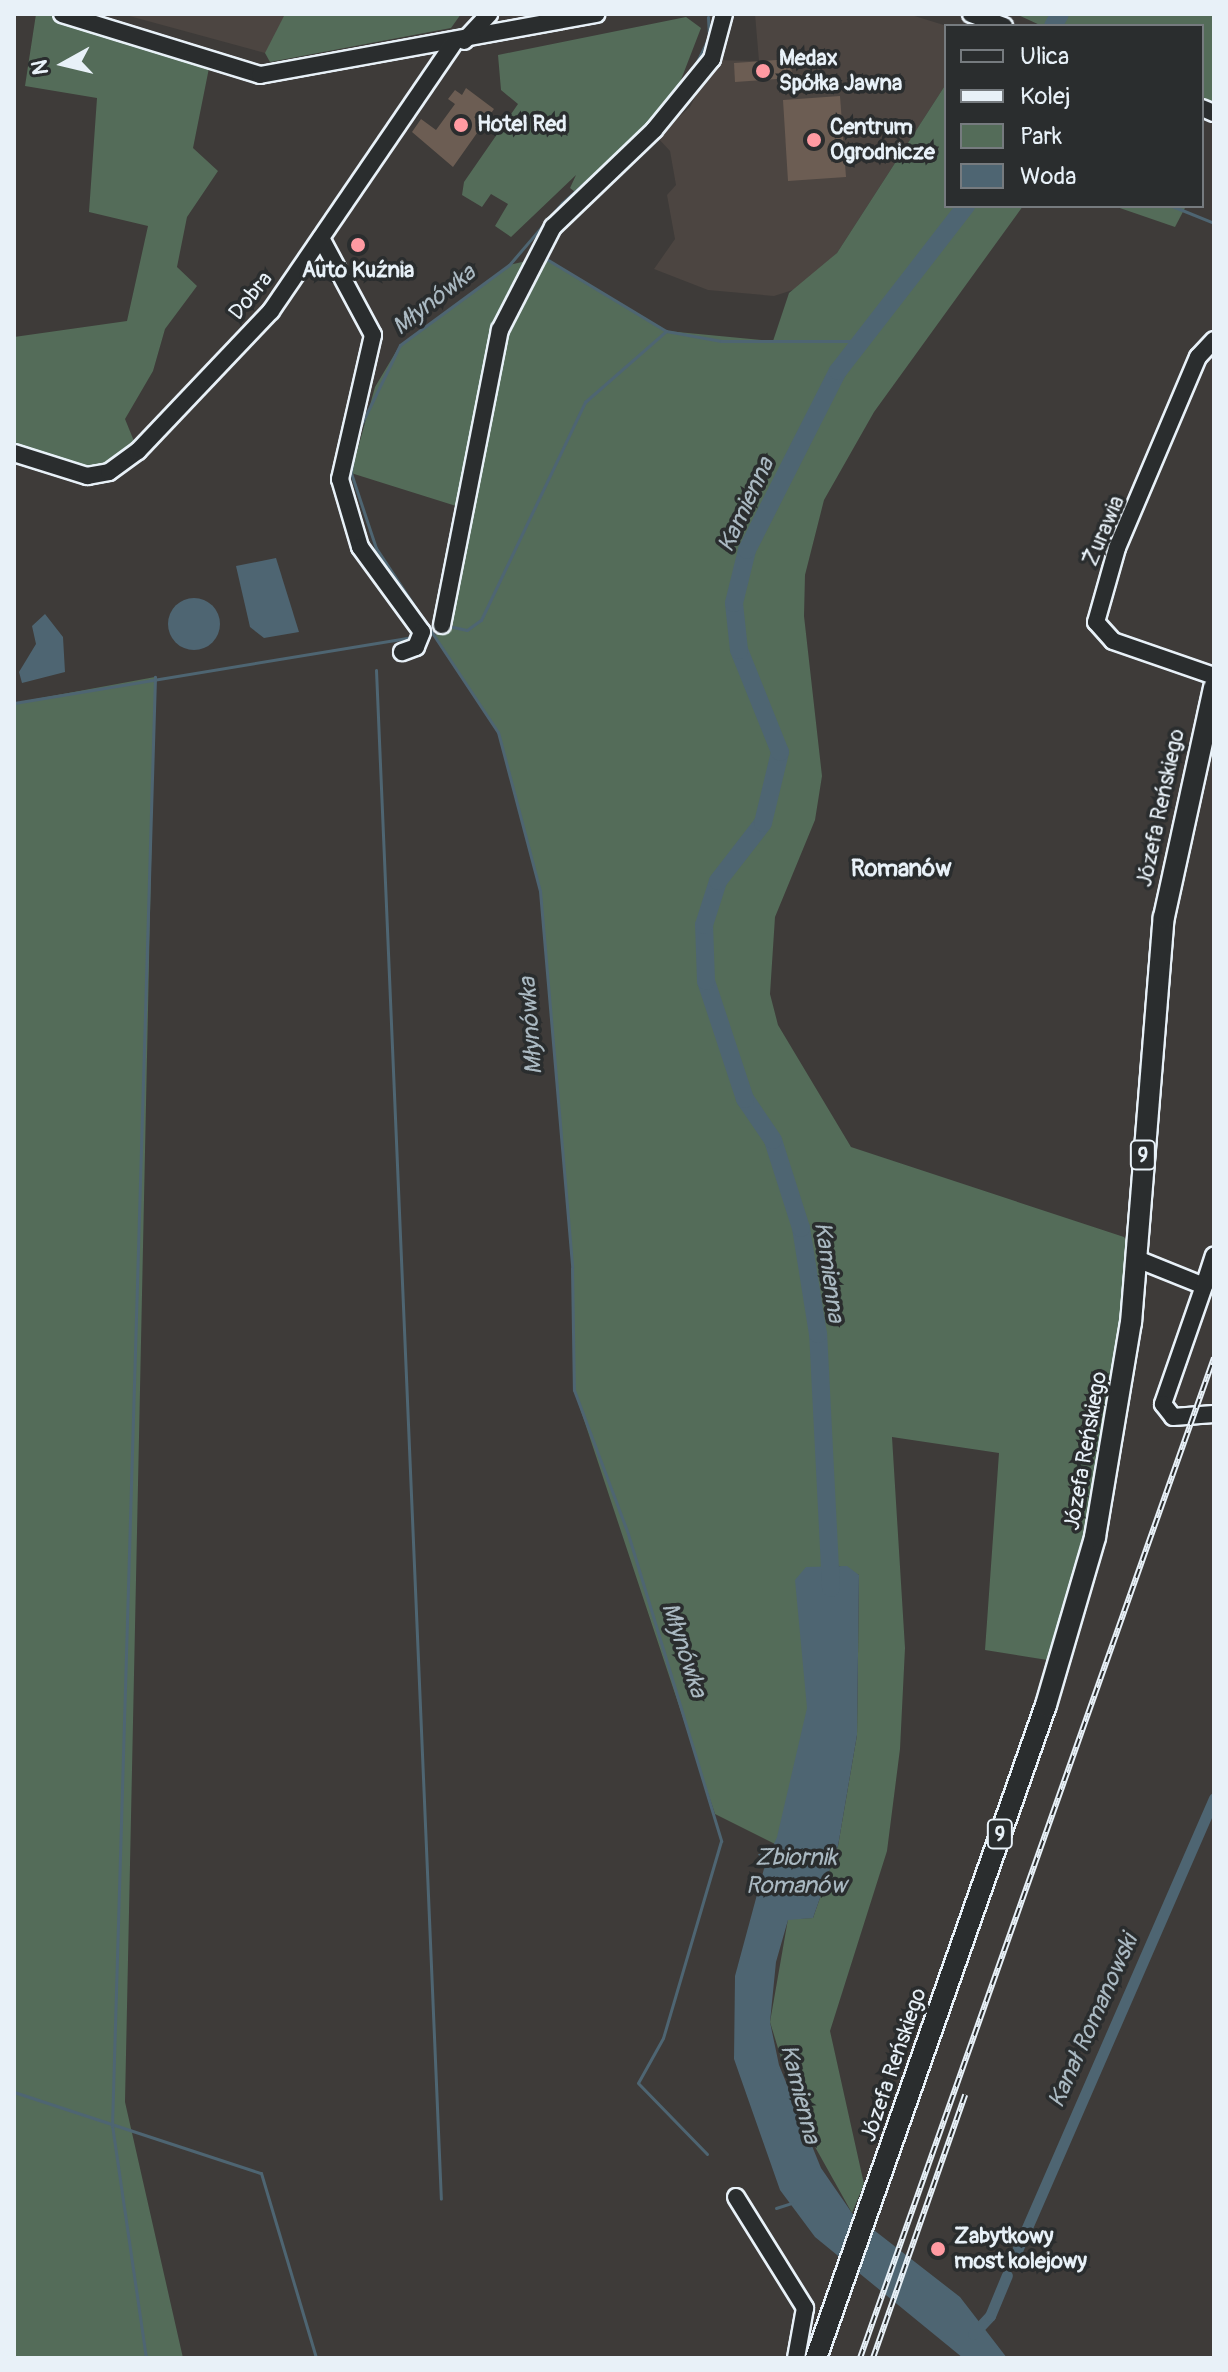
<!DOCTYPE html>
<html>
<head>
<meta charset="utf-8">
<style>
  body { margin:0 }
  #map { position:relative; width:1228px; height:2372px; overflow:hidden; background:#3e3b39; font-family:Pangolin,sans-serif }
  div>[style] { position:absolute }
  .built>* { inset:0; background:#4c4541 }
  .green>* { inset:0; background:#546c59 }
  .water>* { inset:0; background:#4e6572 }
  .round { border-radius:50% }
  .stream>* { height:3px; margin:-1.5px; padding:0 1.5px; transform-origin:1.5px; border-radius:1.5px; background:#4e6572 }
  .canal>* { height:11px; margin:-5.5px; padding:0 5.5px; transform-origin:5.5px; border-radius:5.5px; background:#4e6572 }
  .river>* { height:18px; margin:-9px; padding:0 9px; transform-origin:9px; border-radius:9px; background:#4e6572 }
  .building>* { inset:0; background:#6c5d53 }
  .roads { filter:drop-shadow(2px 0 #e8f1f8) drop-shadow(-2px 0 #e8f1f8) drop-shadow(0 2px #e8f1f8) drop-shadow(0 -2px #e8f1f8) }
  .minor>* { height:16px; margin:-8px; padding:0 8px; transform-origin:8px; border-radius:8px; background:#2a2d2e }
  .major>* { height:20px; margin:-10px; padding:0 10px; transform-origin:10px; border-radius:10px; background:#2a2d2e }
  .rail>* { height:6px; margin-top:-3px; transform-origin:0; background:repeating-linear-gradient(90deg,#2a2d2e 0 9px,#e8f1f8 0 18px); box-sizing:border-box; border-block:2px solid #e8f1f8 }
  .dots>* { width:22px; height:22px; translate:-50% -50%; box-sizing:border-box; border:4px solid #2a2d2e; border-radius:50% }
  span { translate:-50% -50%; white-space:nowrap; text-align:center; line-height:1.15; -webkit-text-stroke:7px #2a2d2e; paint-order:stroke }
  .shield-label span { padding:2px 6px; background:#2a2d2e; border:2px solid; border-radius:6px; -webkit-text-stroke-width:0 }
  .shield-label { font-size:20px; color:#e8f1f8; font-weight:700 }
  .poi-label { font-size:22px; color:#e8f1f8; font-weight:700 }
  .left { translate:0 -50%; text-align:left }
  .street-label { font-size:22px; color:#e8f1f8 }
  .water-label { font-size:24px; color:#aab9c2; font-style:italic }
  .neighbourhood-label { font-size:24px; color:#e8f1f8; font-weight:700 }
  .frame { position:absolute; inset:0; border:16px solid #e8f1f8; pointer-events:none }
  .legend { position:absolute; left:944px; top:24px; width:260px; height:184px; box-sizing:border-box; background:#2a2d2e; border:2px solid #767b7f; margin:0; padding:10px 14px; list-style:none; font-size:24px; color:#e8f1f8 }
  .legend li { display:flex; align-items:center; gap:16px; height:40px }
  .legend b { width:40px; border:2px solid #767b7f }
  .north { position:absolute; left:24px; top:24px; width:80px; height:80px; -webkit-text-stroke:6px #2a2d2e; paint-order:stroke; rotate:262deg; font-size:22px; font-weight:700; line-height:32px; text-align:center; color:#e8f1f8 }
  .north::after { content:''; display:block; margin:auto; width:28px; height:36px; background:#e8f1f8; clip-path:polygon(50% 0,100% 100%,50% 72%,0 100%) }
</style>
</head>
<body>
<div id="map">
  <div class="built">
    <div style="clip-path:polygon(122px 14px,306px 14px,302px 47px,265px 53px)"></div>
    <div style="clip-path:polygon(755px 14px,908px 14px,947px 26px,946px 84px,837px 253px,802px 287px,774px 296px,708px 290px,654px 269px,675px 239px,667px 195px,676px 185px,670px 151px,657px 137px,690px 107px,714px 60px,759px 61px)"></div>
  </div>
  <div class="green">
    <div style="clip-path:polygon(36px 14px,62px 14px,210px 63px,193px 148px,218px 171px,187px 217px,177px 267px,197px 286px,165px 329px,153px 371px,125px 419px,138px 451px,98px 475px,14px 453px,14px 337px,127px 321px,148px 226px,89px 212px,97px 98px,25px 86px)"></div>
    <div style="clip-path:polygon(285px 14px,461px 14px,451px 28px,270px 62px,265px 53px)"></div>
    <div style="clip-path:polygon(1016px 14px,1214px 14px,1214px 105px,1202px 100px,1202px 26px,1042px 26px)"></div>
    <div style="clip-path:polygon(686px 17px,701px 28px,679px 85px,659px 118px,579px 195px,570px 188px,576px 175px,511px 237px,495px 226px,508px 204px,491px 194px,482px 207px,462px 195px,464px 182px,518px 104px,501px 90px,498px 55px)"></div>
    <div style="clip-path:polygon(946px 84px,946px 206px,1023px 206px,874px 412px,824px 500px,805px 575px,804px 616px,822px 776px,815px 820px,775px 917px,770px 994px,778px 1025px,851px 1147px,1124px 1237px,1137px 1259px,1131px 1323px,1060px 1662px,985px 1650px,999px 1453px,892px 1437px,905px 1648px,900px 1749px,887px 1851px,830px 2031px,864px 2184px,852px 2213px,800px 2120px,770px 2022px,788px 1919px,813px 1918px,838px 1846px,857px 1735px,859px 1575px,830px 1562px,838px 1693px,801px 1857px,715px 1814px,574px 1390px,572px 1268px,540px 891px,498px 732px,435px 635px,453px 627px,448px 603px,472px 511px,351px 473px,375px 387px,400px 345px,509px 265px,544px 257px,667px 331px,773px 341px,789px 293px,837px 253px)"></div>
    <div style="clip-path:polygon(1114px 206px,1186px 206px,1175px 227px)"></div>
    <div style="clip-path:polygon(155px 677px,125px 2102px,183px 2358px,14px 2358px,14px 703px)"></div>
  </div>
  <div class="water">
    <div style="clip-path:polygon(276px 558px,299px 632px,264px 638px,250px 627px,236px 566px)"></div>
    <div class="round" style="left:168px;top:598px;width:52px;height:52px"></div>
    <div style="clip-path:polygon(45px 614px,63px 637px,65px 672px,22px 683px,19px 672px,36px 644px,32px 626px)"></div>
    <div style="clip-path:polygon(847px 1566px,859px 1575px,857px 1735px,838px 1846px,813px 1918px,788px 1920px,776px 1962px,770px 2022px,779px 2065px,821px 2168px,852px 2213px,960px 2297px,1007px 2358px,963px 2358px,815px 2237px,780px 2190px,734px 2059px,735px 1976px,765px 1865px,758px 1854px,770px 1853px,777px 1837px,807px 1708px,795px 1580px,806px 1567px)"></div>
  </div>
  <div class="stream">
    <div style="left:691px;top:74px;width:41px;rotate:-64.1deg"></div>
    <div style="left:709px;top:37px;width:20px;rotate:-93deg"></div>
    <div style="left:1172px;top:206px;width:45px;rotate:22deg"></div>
    <div style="left:666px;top:331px;width:56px;rotate:10.3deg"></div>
    <div style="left:721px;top:341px;width:141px"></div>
    <div style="left:360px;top:427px;width:91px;rotate:-64deg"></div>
    <div style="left:400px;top:345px;width:135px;rotate:-36.3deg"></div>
    <div style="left:509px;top:265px;width:82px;rotate:-49.5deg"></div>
    <div style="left:562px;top:203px;width:91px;rotate:-41.9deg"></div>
    <div style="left:353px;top:458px;width:15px;rotate:98deg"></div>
    <div style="left:351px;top:473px;width:79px;rotate:71.6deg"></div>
    <div style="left:376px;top:548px;width:221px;rotate:56.5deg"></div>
    <div style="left:498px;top:732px;width:164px;rotate:75.2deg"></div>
    <div style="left:540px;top:891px;width:378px;rotate:85.1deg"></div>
    <div style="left:572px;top:1268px;width:122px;rotate:89.1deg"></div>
    <div style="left:574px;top:1390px;width:154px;rotate:69.4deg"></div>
    <div style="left:628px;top:1534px;width:321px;rotate:73.1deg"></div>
    <div style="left:721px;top:1841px;width:205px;rotate:106.4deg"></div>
    <div style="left:663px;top:2038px;width:51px;rotate:119.1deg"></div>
    <div style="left:638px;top:2083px;width:99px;rotate:45.8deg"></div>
    <div style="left:453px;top:627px;width:14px;rotate:12deg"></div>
    <div style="left:467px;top:630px;width:17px;rotate:-36deg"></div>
    <div style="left:481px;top:620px;width:242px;rotate:-64.5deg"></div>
    <div style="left:585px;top:402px;width:108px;rotate:-41.2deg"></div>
    <div style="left:666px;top:331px;width:141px;rotate:-148.9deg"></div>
    <div style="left:376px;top:670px;width:1530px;rotate:87.57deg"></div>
    <div style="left:14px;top:703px;width:403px;rotate:-9.4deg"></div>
    <div style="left:14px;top:2092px;width:260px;rotate:18.2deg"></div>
    <div style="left:261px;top:2173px;width:193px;rotate:73.4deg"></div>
    <div style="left:776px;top:2208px;width:16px;rotate:-18deg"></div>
    <div style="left:146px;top:2358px;width:234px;rotate:-98.3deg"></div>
    <div style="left:112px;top:2126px;width:1450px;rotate:-88.3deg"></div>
  </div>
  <div class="canal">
    <div style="left:1012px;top:2262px;width:506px;rotate:-66.47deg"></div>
    <div style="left:973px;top:2334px;width:25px;rotate:-47deg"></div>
    <div style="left:990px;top:2316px;width:44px;rotate:-67.5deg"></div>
  </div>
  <div class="river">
    <div style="left:1053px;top:26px;width:14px;rotate:-60deg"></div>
    <div style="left:831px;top:1588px;width:254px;rotate:-92.9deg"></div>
    <div style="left:818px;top:1334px;width:107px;rotate:-99.1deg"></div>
    <div style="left:801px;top:1228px;width:92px;rotate:-107.7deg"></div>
    <div style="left:773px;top:1140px;width:50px;rotate:-124.3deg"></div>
    <div style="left:745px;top:1099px;width:124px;rotate:-108.3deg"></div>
    <div style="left:706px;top:981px;width:56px;rotate:-92deg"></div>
    <div style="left:704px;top:925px;width:46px;rotate:-72.3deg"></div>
    <div style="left:718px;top:881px;width:73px;rotate:-52.2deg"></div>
    <div style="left:763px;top:823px;width:73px;rotate:-76.5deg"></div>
    <div style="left:780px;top:752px;width:110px;rotate:-111.9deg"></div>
    <div style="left:739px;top:650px;width:47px;rotate:-96.1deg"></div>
    <div style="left:734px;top:603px;width:55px;rotate:-76.2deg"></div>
    <div style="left:747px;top:550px;width:201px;rotate:-63.1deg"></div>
    <div style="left:838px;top:371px;width:209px;rotate:-52.2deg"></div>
  </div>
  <div class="building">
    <div style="clip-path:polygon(791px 59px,792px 78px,735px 82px,734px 63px)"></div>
    <div style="clip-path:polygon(466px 88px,494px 109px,453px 167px,412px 132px,421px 119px,436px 130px,455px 104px,448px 99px,455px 90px,462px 95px)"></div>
    <div style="clip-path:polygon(840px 96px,846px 177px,788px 181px,783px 100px)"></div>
  </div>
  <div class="roads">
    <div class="minor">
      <div style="left:62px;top:14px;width:207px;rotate:17.1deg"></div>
      <div style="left:260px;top:75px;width:342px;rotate:-10.3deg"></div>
      <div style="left:971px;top:14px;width:35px;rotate:20deg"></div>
      <div style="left:464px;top:41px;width:37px;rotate:-47deg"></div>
      <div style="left:1202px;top:108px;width:13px;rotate:23deg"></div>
      <div style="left:321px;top:238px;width:110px;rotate:61.8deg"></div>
      <div style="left:373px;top:335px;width:148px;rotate:102.9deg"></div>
      <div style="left:340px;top:479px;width:71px;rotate:73.6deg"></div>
      <div style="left:360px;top:547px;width:105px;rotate:53.9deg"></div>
      <div style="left:422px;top:632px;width:16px;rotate:112deg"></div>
      <div style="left:416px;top:647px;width:15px;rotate:160deg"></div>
      <div style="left:1214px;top:340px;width:23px;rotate:133deg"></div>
      <div style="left:1198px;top:357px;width:207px;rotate:113deg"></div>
      <div style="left:1117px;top:548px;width:77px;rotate:105.8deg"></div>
      <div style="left:1096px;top:622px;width:25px;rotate:48deg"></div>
      <div style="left:1113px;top:641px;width:107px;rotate:19.1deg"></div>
      <div style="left:14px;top:453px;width:77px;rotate:17.5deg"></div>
      <div style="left:87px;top:476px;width:22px;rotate:-10deg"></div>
      <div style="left:109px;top:472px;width:36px;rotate:-36deg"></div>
      <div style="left:138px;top:451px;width:193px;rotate:-46.5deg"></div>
      <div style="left:271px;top:311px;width:325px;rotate:-55.7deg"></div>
      <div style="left:442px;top:625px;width:301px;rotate:-78.9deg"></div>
      <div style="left:500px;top:330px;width:116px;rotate:-62.8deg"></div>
      <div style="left:553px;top:227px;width:140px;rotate:-43.8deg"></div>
      <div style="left:654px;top:130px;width:92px;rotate:-50.8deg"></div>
      <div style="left:712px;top:59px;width:47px;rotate:-75.1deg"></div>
      <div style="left:1137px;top:1259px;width:72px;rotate:21.9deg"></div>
      <div style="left:1204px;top:1286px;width:125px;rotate:109.2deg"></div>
      <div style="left:1163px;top:1404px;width:16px;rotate:52deg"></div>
      <div style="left:1173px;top:1417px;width:41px;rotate:-4.2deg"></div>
      <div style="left:1204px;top:1286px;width:32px;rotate:-72deg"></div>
      <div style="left:736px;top:2197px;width:131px;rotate:58.1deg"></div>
      <div style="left:805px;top:2308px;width:51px;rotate:100.2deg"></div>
    </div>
    <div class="major">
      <div style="left:816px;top:2358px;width:692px;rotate:-70.6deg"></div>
      <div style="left:1046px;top:1705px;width:175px;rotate:-73.7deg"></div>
      <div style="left:1095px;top:1537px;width:217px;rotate:-80.5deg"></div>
      <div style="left:1131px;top:1323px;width:407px;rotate:-85.4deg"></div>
      <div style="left:1164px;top:917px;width:235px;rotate:-77.7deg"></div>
    </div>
  </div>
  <div class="rail">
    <div style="left:860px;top:2358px;width:1061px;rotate:-70.51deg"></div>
    <div style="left:873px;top:2358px;width:279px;rotate:-70.7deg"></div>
  </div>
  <div class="dots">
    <div style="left:763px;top:71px;background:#ff9aa2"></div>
    <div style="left:461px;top:125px;background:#ff9aa2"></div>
    <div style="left:814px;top:140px;background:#ff9aa2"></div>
    <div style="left:358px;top:245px;background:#ff9aa2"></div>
    <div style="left:938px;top:2249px;background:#ff9aa2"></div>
  </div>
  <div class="shield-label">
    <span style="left:1143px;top:1155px">9</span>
    <span style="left:1000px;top:1834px">9</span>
  </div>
  <div class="poi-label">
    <span class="left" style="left:779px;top:71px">Medax<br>Spółka Jawna</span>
    <span class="left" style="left:477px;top:125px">Hotel Red</span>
    <span class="left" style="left:830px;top:140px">Centrum<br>Ogrodnicze</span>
    <span style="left:358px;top:271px">Auto Kuźnia</span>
    <span class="left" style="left:954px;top:2249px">Zabytkowy<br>most kolejowy</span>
  </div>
  <div class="street-label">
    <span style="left:251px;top:296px;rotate:-51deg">Dobra</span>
    <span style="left:1104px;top:531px;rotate:-67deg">Żurawia</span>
    <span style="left:1161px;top:808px;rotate:-78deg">Józefa Reńskiego</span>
    <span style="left:1086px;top:1451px;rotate:-80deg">Józefa Reńskiego</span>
    <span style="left:894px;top:2065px;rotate:-71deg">Józefa Reńskiego</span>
  </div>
  <div class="water-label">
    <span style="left:434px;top:300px;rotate:-38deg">Młynówka</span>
    <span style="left:746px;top:505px;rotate:-65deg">Kamienna</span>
    <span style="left:531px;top:1026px;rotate:-94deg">Młynówka</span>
    <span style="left:829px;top:1272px;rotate:82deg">Kamienna</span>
    <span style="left:684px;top:1650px;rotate:72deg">Młynówka</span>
    <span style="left:796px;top:1872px">Zbiornik<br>Romanów</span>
    <span style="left:1093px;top:2021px;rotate:-66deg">Kanał Romanowski</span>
    <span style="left:800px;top:2094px;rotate:76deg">Kamienna</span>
  </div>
  <div class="neighbourhood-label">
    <span style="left:901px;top:869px">Romanów</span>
  </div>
  <div class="frame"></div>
  <ul class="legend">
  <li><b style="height:10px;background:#2a2d2e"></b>Ulica</li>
  <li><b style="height:10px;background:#e8f1f8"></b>Kolej</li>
  <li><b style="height:22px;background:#546c59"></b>Park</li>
  <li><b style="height:22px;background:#4e6572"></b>Woda</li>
  </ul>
  <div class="north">N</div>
</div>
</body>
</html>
